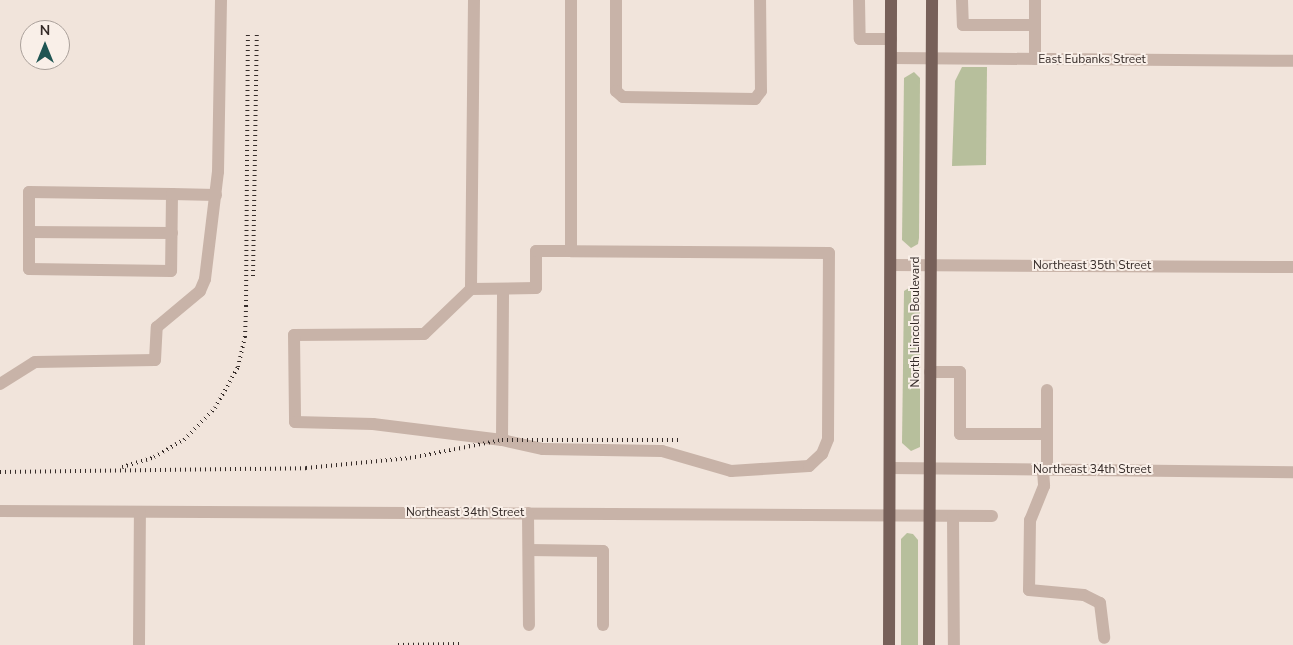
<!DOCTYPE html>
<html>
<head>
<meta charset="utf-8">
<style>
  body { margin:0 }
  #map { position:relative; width:1293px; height:645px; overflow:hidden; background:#f1e4db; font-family:"Nunito Sans",sans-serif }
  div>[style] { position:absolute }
  .green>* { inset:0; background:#b7bf9c }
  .minor>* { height:12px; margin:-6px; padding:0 6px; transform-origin:6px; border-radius:6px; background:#c8b3a8 }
  .major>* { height:12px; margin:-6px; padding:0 6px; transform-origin:6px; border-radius:6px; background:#776059 }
  .rail>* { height:4px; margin-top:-2px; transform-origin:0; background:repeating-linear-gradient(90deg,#352b28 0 1px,transparent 0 5px) }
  span { translate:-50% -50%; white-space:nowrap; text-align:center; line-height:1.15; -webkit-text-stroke:4px #f9efe8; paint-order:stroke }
  .street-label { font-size:12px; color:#352b28 }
  .north { position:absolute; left:20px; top:20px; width:50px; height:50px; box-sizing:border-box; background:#f9efe8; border:1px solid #aba19b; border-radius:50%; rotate:0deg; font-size:14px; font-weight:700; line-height:20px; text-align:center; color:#352b28 }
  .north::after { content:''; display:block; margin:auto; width:18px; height:22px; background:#1f5553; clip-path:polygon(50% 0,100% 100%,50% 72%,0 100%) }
</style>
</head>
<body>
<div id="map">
  <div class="green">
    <div style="clip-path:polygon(962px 67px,987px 67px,986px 165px,952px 166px,955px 81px)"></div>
    <div style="clip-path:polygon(914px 72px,920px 78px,919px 238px,918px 244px,911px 248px,902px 240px,904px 78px)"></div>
    <div style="clip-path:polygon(914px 285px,920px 292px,920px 447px,911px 451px,902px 443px,904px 291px)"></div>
    <div style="clip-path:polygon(907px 533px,913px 534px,918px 540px,918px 645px,901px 645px,901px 539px)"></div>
  </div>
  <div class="minor">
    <div style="left:474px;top:0;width:289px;rotate:90.6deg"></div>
    <div style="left:471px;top:289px;width:65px;rotate:136.2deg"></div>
    <div style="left:424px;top:334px;width:130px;rotate:179.6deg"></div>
    <div style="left:294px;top:335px;width:87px;rotate:89.3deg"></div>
    <div style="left:295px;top:422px;width:78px;rotate:1.5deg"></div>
    <div style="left:373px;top:424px;width:130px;rotate:7.1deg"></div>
    <div style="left:502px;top:440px;width:42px;rotate:12.4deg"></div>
    <div style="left:543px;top:449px;width:119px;rotate:1deg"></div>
    <div style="left:662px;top:451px;width:72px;rotate:16.2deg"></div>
    <div style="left:731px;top:471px;width:78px;rotate:-3.7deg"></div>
    <div style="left:809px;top:466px;width:18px;rotate:-43deg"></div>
    <div style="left:822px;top:454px;width:16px;rotate:-68deg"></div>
    <div style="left:828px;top:439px;width:186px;rotate:-89.7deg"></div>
    <div style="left:829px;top:253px;width:258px;rotate:-179.6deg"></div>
    <div style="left:616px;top:0;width:91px;rotate:90deg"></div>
    <div style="left:616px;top:91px;width:9px;rotate:41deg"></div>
    <div style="left:623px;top:97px;width:132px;rotate:0.9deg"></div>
    <div style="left:755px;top:99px;width:10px;rotate:-53deg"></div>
    <div style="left:761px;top:91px;width:91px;rotate:-90.6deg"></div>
    <div style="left:859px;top:0;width:39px;rotate:89deg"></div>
    <div style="left:860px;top:39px;width:31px"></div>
    <div style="left:962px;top:0;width:25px;rotate:88deg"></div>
    <div style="left:963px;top:25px;width:72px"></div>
    <div style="left:891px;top:58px;width:402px;rotate:0.4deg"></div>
    <div style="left:1035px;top:59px;width:59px;rotate:-90deg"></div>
    <div style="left:172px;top:194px;width:77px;rotate:90.7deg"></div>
    <div style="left:171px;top:271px;width:142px;rotate:-179.2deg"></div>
    <div style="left:29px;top:269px;width:77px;rotate:-90deg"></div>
    <div style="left:29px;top:192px;width:143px;rotate:0.8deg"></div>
    <div style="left:172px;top:194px;width:44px;rotate:1.3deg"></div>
    <div style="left:29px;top:232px;width:143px;rotate:0.4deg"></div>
    <div style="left:891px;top:265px;width:402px;rotate:0.3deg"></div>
    <div style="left:471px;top:289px;width:65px;rotate:-0.9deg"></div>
    <div style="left:536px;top:288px;width:37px;rotate:-90deg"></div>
    <div style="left:536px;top:251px;width:35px"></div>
    <div style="left:571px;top:251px;width:251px;rotate:-90deg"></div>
    <div style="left:930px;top:372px;width:30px"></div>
    <div style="left:960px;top:372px;width:62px;rotate:90deg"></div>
    <div style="left:960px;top:434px;width:87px"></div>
    <div style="left:0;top:384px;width:41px;rotate:-32.2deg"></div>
    <div style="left:35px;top:362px;width:120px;rotate:-1deg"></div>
    <div style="left:155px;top:360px;width:33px;rotate:-87deg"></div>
    <div style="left:157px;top:327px;width:56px;rotate:-39.9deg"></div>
    <div style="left:200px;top:291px;width:13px;rotate:-67deg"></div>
    <div style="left:205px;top:279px;width:108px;rotate:-83.1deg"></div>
    <div style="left:218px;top:172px;width:172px;rotate:-89deg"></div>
    <div style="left:502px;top:440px;width:151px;rotate:-89.6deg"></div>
    <div style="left:890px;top:468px;width:403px;rotate:0.6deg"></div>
    <div style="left:1043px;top:470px;width:16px;rotate:86deg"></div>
    <div style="left:1044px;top:486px;width:37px;rotate:112deg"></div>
    <div style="left:1030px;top:520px;width:70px;rotate:90.8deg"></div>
    <div style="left:1029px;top:590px;width:55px;rotate:5.2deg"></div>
    <div style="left:1084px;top:595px;width:18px;rotate:27deg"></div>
    <div style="left:1100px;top:603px;width:35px;rotate:83deg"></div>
    <div style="left:1047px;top:470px;width:80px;rotate:-90deg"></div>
    <div style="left:0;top:511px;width:992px;rotate:0.29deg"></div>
    <div style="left:528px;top:513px;width:112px;rotate:89.5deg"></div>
    <div style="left:953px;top:516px;width:129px;rotate:89.6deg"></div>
    <div style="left:529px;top:550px;width:74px;rotate:0.8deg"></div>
    <div style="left:603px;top:551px;width:74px;rotate:90deg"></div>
    <div style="left:139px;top:645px;width:133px;rotate:-89.6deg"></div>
  </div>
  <div class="major">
    <div style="left:889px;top:645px;width:645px;rotate:-89.82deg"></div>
    <div style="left:929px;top:645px;width:645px;rotate:-89.73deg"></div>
  </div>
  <div class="rail">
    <div style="left:253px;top:276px;width:245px;rotate:-89.1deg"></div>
    <div style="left:122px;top:467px;width:34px;rotate:-17deg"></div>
    <div style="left:154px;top:457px;width:34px;rotate:-30deg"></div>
    <div style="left:184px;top:440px;width:45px;rotate:-45.9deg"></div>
    <div style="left:215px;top:408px;width:47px;rotate:-60.7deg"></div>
    <div style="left:238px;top:367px;width:31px;rotate:-77deg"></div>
    <div style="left:245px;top:337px;width:31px;rotate:-88deg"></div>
    <div style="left:246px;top:306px;width:271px;rotate:-89.6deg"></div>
    <div style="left:0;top:472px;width:306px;rotate:-0.7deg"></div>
    <div style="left:306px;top:468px;width:104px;rotate:-5.5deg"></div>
    <div style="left:410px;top:458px;width:94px;rotate:-11.1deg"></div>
    <div style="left:502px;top:440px;width:177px"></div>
    <div style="left:398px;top:645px;width:61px;rotate:-0.9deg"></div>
  </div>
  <div class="street-label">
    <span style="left:1092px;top:60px">East Eubanks Street</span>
    <span style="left:1092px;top:266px">Northeast 35th Street</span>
    <span style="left:916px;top:322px;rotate:-90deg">North Lincoln Boulevard</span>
    <span style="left:1092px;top:470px">Northeast 34th Street</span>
    <span style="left:465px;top:513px">Northeast 34th Street</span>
  </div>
  <div class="north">N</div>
</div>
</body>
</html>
